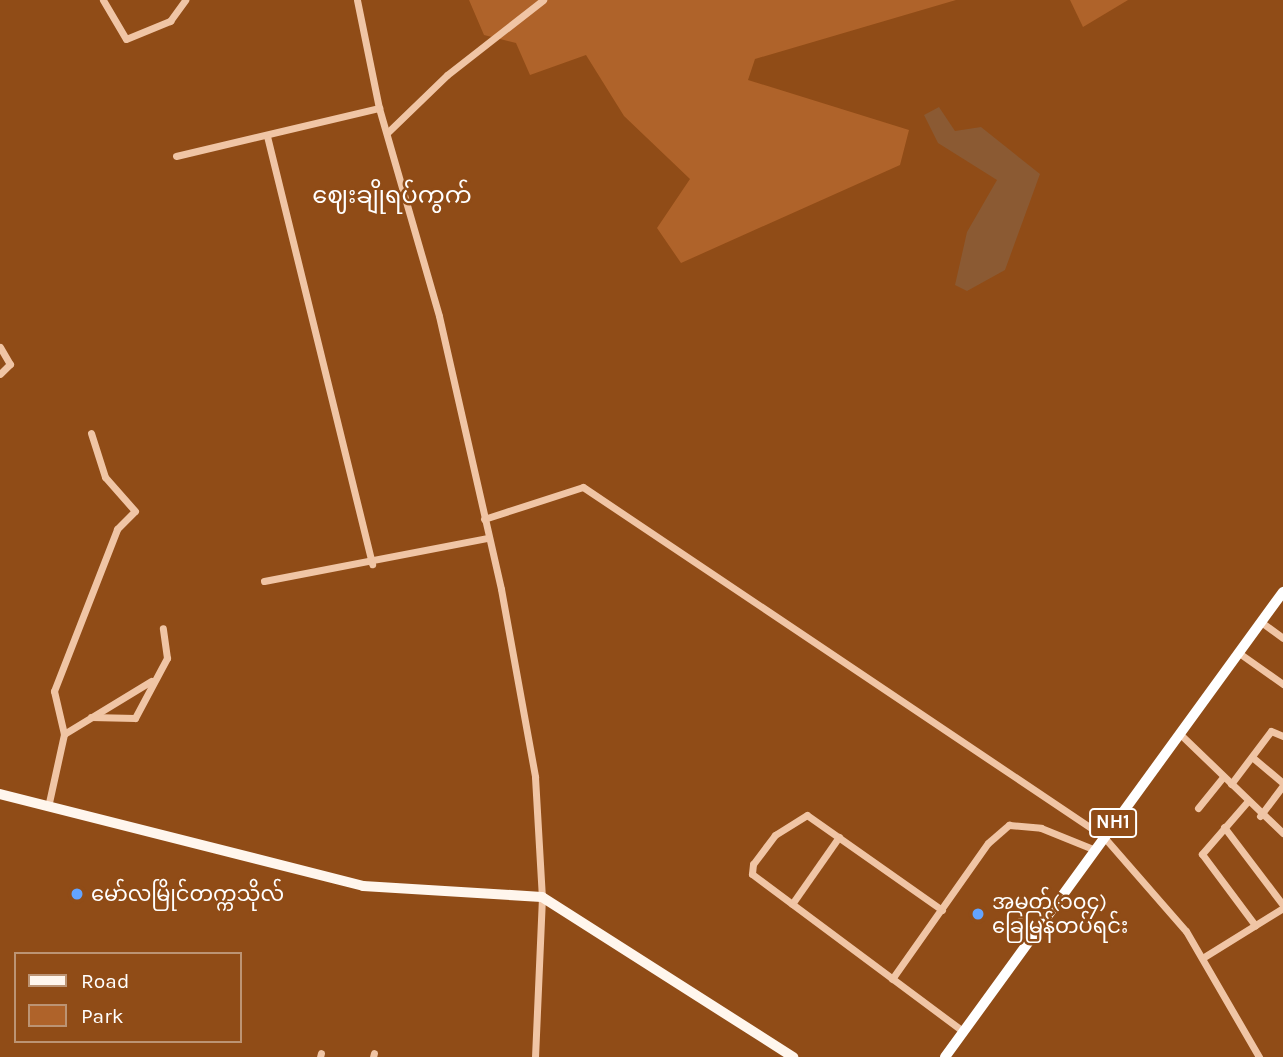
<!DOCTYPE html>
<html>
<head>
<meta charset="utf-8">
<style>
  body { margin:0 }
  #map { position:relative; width:1283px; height:1057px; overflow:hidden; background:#904c17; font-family:Karla,"Noto Sans Myanmar",sans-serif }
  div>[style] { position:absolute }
  .green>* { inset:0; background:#af632a }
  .water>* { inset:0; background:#8b5a33 }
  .minor>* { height:7px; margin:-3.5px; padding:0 3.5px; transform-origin:3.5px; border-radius:3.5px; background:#f0c5a5 }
  .major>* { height:10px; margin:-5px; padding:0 5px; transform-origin:5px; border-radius:5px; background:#fff6ed }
  .highway>* { height:10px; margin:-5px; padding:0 5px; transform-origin:5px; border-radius:5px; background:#fff }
  .dots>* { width:19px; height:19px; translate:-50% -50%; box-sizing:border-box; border:4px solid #904c17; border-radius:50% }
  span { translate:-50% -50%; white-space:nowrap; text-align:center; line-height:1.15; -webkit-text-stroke:5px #904c17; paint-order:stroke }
  .shield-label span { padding:2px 5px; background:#904c17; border:2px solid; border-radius:5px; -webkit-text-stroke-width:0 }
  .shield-label { font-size:19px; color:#fff; font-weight:700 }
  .poi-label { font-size:21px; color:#fff }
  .left { translate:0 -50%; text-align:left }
  .quarter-label { font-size:24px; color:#fff }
  .legend { position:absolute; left:14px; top:952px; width:228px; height:91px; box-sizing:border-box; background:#904c17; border:2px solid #bc9474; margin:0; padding:9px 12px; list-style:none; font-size:21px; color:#fff }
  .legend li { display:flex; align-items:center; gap:14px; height:35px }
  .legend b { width:35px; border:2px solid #bc9474 }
</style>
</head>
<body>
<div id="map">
  <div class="green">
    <div style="clip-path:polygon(469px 0,956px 0,755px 59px,748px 80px,909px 130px,900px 165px,681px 263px,657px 228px,690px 179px,624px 116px,586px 55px,530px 75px,516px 43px,484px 35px)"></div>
    <div style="clip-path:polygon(1070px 0,1128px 0,1083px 27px)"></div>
  </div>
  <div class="water">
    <div style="clip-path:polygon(939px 107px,955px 131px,981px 127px,1040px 174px,1005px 270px,967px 291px,955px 285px,967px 232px,997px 180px,938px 143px,924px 115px)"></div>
  </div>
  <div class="minor">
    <div style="left:103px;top:0;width:45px;rotate:59.5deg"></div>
    <div style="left:126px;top:39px;width:48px;rotate:-22.2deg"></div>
    <div style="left:170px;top:21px;width:26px;rotate:-54deg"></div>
    <div style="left:357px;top:0;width:110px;rotate:78.5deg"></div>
    <div style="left:379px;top:108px;width:216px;rotate:73.9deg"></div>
    <div style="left:439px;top:316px;width:280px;rotate:77.2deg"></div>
    <div style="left:501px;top:589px;width:191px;rotate:79.7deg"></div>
    <div style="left:535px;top:777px;width:120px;rotate:86.7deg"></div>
    <div style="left:542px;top:897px;width:160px;rotate:92.5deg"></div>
    <div style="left:388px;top:132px;width:82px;rotate:-44deg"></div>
    <div style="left:447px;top:75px;width:122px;rotate:-38deg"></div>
    <div style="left:267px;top:136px;width:441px;rotate:76.2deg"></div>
    <div style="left:176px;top:156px;width:209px;rotate:-13.3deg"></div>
    <div style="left:0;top:347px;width:20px;rotate:60deg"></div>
    <div style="left:10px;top:364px;width:14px;rotate:135deg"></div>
    <div style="left:484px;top:519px;width:104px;rotate:-17.9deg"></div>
    <div style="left:583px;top:487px;width:626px;rotate:33.87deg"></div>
    <div style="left:1103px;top:836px;width:126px;rotate:48.9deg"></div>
    <div style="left:1186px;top:931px;width:146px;rotate:59.9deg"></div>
    <div style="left:264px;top:581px;width:228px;rotate:-10.9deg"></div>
    <div style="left:1261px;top:622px;width:27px;rotate:36deg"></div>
    <div style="left:1239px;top:653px;width:54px;rotate:35.2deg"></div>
    <div style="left:91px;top:717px;width:44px;rotate:1.3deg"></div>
    <div style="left:135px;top:718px;width:68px;rotate:-61.9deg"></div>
    <div style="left:167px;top:658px;width:30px;rotate:-98deg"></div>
    <div style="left:64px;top:734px;width:102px;rotate:-31.3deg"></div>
    <div style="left:1180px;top:734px;width:143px;rotate:43.9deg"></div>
    <div style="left:1252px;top:757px;width:40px;rotate:40deg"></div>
    <div style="left:1231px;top:784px;width:66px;rotate:-53deg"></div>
    <div style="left:1271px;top:731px;width:13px;rotate:23deg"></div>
    <div style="left:1247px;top:802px;width:69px;rotate:130.9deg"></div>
    <div style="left:1202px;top:854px;width:89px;rotate:53.3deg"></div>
    <div style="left:48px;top:807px;width:75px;rotate:-77.6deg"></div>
    <div style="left:64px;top:734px;width:44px;rotate:-103.1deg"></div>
    <div style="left:54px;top:691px;width:174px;rotate:-68.7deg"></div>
    <div style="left:117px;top:529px;width:25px;rotate:-45deg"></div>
    <div style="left:135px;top:511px;width:45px;rotate:-131.4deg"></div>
    <div style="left:105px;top:477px;width:46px;rotate:-107.7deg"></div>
    <div style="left:1198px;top:808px;width:40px;rotate:-51deg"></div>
    <div style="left:1260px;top:816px;width:39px;rotate:-53deg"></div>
    <div style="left:1224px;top:827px;width:98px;rotate:52.9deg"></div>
    <div style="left:792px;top:904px;width:82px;rotate:-55deg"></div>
    <div style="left:942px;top:910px;width:165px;rotate:-144.9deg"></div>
    <div style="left:807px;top:815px;width:38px;rotate:148deg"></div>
    <div style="left:775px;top:835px;width:36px;rotate:127deg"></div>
    <div style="left:753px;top:864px;width:10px;rotate:96deg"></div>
    <div style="left:752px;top:874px;width:263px;rotate:36.7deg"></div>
    <div style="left:1204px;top:957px;width:93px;rotate:-31.8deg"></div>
    <div style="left:892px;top:979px;width:166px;rotate:-54.8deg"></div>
    <div style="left:988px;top:843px;width:28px;rotate:-41deg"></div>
    <div style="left:1009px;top:825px;width:32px;rotate:5deg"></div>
    <div style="left:1041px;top:828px;width:56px;rotate:22deg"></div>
    <div style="left:320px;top:1057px;width:4px;rotate:-76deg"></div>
    <div style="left:373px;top:1057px;width:4px;rotate:-76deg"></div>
  </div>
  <div class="major">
    <div style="left:0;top:794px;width:374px;rotate:14.2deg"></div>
    <div style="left:363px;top:886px;width:179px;rotate:3.5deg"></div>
    <div style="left:542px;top:897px;width:298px;rotate:32.5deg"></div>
  </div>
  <div class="highway">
    <div style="left:945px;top:1057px;width:575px;rotate:-53.99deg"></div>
  </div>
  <div class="dots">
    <div style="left:77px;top:894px;background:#63a4ff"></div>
    <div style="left:978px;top:914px;background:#63a4ff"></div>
  </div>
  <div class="shield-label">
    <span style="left:1113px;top:823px">NH1</span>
  </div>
  <div class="poi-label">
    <span class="left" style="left:91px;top:894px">မော်လမြိုင်တက္ကသိုလ်</span>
    <span class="left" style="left:992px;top:914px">အမှတ်(၁၀၄)<br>ခြေမြန်တပ်ရင်း</span>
  </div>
  <div class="quarter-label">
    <span style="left:392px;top:196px">ဈေးချိုရပ်ကွက်</span>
  </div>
  <ul class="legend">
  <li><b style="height:9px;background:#fff6ed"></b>Road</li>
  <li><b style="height:19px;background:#af632a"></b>Park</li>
  </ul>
</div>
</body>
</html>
